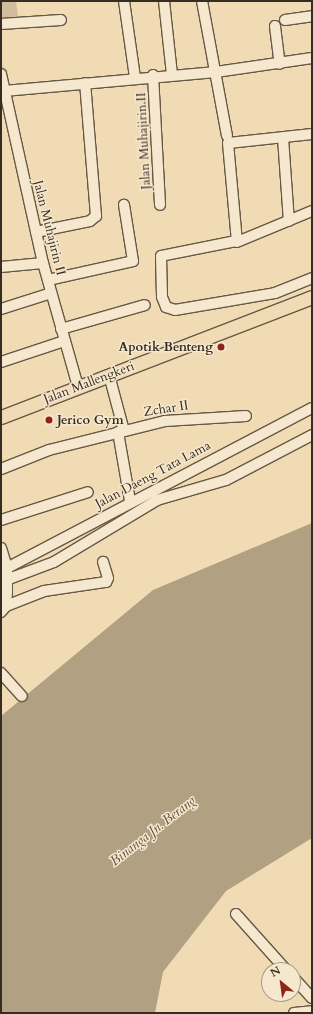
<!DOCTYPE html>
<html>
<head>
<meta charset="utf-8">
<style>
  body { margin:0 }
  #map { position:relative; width:313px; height:1014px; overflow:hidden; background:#f1dbb4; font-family:Cardo,serif }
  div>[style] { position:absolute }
  .green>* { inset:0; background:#d1bd9b }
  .water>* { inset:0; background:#b2a082 }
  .roads { filter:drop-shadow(1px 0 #665846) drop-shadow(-1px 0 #665846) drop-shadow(0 1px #665846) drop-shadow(0 -1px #665846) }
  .minor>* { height:10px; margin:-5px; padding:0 5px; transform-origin:5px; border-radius:5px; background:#f6e8ce }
  .major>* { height:13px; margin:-6.5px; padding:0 6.5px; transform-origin:6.5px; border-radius:6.5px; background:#f1dbb4 }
  .dots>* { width:11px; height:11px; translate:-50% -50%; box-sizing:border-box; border:2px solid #f6e8ce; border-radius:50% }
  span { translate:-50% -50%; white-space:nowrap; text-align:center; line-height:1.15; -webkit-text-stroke:3px #f6e8ce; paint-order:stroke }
  .street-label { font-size:13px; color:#372c22 }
  .poi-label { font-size:13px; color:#372c22; font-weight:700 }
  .right { translate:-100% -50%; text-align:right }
  .left { translate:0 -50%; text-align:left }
  .water-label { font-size:14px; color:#5c4f3f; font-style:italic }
  .frame { position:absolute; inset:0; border:2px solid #372c22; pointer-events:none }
  .north { position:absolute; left:261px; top:962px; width:40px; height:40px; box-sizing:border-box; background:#f6e8ce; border:1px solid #aa9d89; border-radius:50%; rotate:331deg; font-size:11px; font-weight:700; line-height:16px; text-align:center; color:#372c22 }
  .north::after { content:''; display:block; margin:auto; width:14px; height:18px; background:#8f2418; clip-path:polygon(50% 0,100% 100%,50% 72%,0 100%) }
</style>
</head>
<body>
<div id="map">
  <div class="green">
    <div style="clip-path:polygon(1px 1px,16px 1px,19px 24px,1px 26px)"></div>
  </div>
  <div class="water">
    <div style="clip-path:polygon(312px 523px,312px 838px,226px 891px,163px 972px,155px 1013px,1px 1013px,1px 716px,153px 590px)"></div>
  </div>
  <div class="roads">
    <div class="minor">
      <div style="left:124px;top:1px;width:77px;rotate:81.8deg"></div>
      <div style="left:164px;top:1px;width:74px;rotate:83.8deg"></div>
      <div style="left:202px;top:1px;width:137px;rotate:79.5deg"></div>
      <div style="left:285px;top:20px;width:27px;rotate:-8deg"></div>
      <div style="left:1px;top:24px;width:60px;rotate:-3.8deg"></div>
      <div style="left:275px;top:26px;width:38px;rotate:83deg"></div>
      <div style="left:1px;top:74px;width:194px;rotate:77.5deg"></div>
      <div style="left:43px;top:263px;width:129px;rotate:74.2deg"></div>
      <div style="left:153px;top:75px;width:130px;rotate:86.9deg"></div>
      <div style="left:4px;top:91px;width:213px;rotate:-5.1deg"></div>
      <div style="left:216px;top:72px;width:97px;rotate:-8.3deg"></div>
      <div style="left:312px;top:134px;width:84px;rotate:173.9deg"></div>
      <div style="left:228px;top:143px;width:99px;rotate:84.8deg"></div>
      <div style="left:237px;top:242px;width:81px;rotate:-22.5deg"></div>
      <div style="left:283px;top:138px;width:83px;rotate:85.9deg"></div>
      <div style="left:36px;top:232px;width:55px;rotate:-11.5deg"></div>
      <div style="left:90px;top:221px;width:8px;rotate:-40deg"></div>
      <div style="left:96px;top:216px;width:133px;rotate:-94.7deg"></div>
      <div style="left:236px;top:241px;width:76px;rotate:168.7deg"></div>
      <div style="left:161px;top:256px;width:41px;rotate:88.6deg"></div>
      <div style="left:162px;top:297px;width:11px;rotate:68deg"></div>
      <div style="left:166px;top:307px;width:9px;rotate:18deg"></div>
      <div style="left:175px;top:310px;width:101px;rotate:-9.6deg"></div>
      <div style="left:275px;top:293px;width:40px;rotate:-22deg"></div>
      <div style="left:1px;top:267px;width:42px;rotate:-5.4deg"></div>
      <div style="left:48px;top:280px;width:87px;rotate:-12.6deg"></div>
      <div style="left:133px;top:261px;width:57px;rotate:-99.1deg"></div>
      <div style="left:1px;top:309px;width:52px;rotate:-17.7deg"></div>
      <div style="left:61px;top:329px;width:87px;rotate:-15.9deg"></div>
      <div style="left:1px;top:362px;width:66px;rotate:-18.4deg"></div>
      <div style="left:109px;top:375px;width:58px;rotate:75deg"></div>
      <div style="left:118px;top:432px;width:70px;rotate:80.1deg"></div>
      <div style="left:1px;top:469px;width:52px;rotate:-21.6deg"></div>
      <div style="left:49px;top:450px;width:120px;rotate:-14deg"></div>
      <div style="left:165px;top:421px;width:81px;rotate:-3.5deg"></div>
      <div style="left:1px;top:520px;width:91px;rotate:-17.8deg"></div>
      <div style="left:1px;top:548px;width:21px;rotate:73deg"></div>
      <div style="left:7px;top:568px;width:24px;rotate:90deg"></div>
      <div style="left:7px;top:592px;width:14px;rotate:94deg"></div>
      <div style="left:6px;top:606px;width:8px;rotate:130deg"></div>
      <div style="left:7px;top:568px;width:344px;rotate:-27.7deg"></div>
      <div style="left:6px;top:580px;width:51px;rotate:-20.6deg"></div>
      <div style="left:54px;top:562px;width:120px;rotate:-31deg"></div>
      <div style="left:157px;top:500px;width:72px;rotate:-16.2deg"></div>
      <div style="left:226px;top:480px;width:97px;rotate:-27.6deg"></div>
      <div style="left:6px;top:606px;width:41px;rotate:-21.5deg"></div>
      <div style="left:44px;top:591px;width:63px;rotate:-8.3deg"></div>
      <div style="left:106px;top:582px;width:4px;rotate:-63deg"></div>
      <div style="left:108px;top:578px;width:17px;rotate:-107deg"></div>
      <div style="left:1px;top:673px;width:31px;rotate:48deg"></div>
      <div style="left:236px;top:914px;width:75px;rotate:48.2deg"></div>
      <div style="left:293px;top:977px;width:28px;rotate:48deg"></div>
      <div style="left:294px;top:1013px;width:18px;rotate:-6deg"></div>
    </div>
    <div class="major">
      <div style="left:1px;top:417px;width:333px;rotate:-21.1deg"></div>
    </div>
  </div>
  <div class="dots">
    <div style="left:221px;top:347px;background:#8f2418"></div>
    <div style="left:49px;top:420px;background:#8f2418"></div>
  </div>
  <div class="street-label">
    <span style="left:144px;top:141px;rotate:-93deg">Jalan Muhajirin.II</span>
    <span style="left:49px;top:228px;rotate:76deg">Jalan Muhajirin II</span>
    <span style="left:89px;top:383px;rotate:-21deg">Jalan Mallengkeri</span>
    <span style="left:166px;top:409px;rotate:-9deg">Zchar II</span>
    <span style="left:153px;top:475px;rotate:-28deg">Jalan Daeng Tata Lama</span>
  </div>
  <div class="poi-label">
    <span class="right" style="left:213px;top:347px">Apotik Benteng</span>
    <span class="left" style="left:57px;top:420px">Jerico Gym</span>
  </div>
  <div class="water-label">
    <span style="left:153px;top:831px;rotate:-38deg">Binanga Jn. Berang</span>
  </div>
  <div class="frame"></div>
  <div class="north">N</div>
</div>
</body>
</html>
